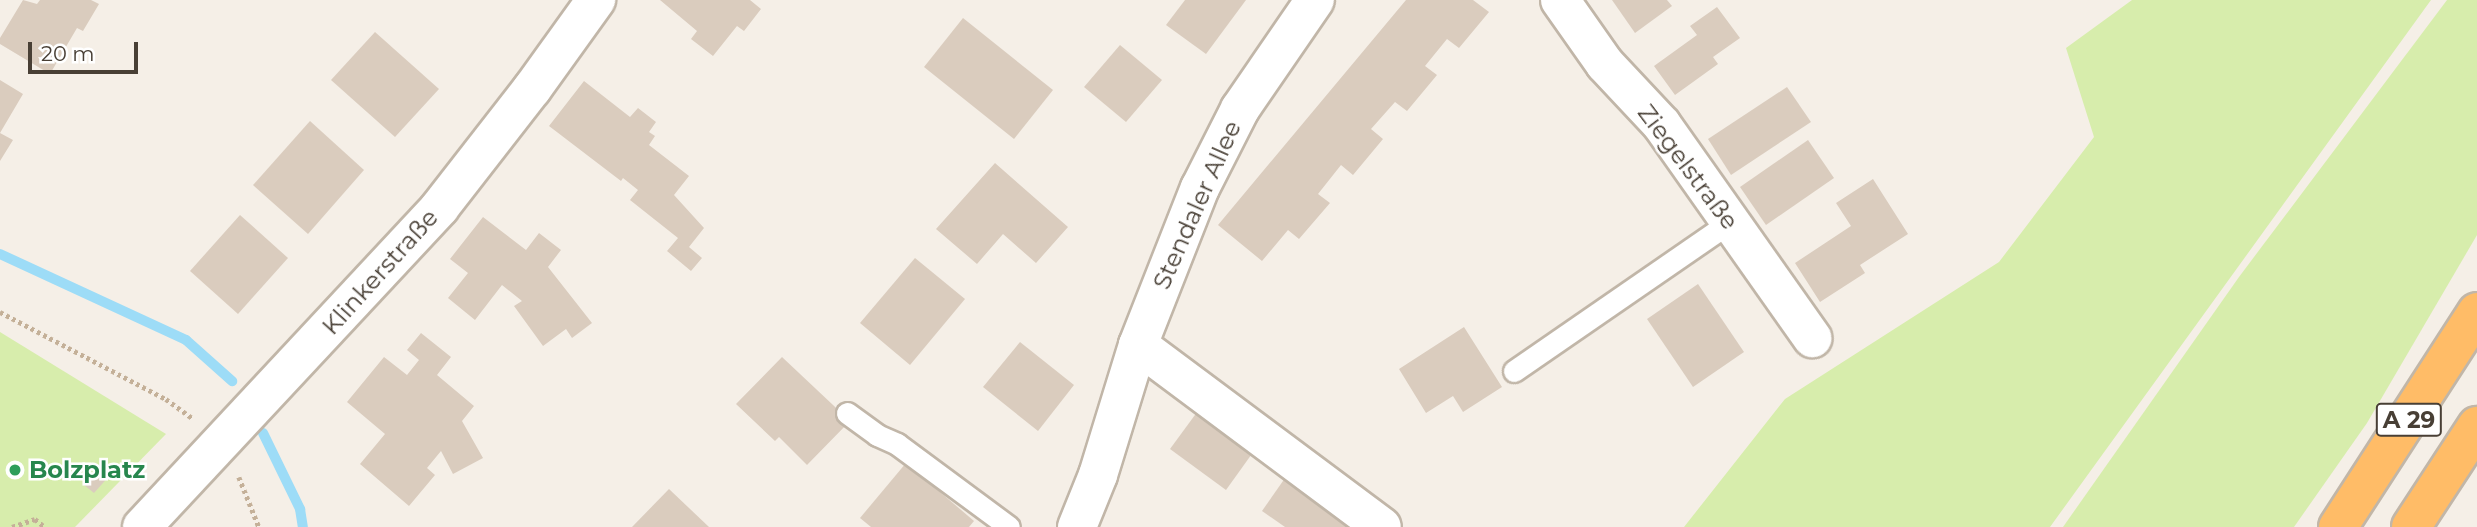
<!DOCTYPE html>
<html>
<head>
<meta charset="utf-8">
<style>
  body { margin:0 }
  #map { position:relative; width:2477px; height:527px; overflow:hidden; background:#f5efe7; font-family:Montserrat,sans-serif }
  div>[style] { position:absolute }
  .green>* { inset:0; background:#d7edac }
  .stream>* { height:10px; margin:-5px; padding:0 5px; transform-origin:5px; border-radius:5px; background:#9ddcf7 }
  .building>* { inset:0; background:#daccbe }
  .path>* { height:4.5px; margin-top:-2.25px; transform-origin:0; background:repeating-linear-gradient(90deg,#c4b098 0 3.5px,transparent 0 7px) }
  .roads { filter:drop-shadow(2px 0 #c1b6a8) drop-shadow(-2px 0 #c1b6a8) drop-shadow(0 2px #c1b6a8) drop-shadow(0 -2px #c1b6a8) }
  .lane>* { height:21px; margin:-10.5px; padding:0 10.5px; transform-origin:10.5px; border-radius:10.5px; background:#fff }
  .street>* { height:38px; margin:-19px; padding:0 19px; transform-origin:19px; border-radius:19px; background:#fff }
  .highway>* { height:38px; margin:-19px; padding:0 19px; transform-origin:19px; border-radius:19px; background:#ffbc67 }
  .dots>* { width:19px; height:19px; translate:-50% -50%; box-sizing:border-box; border:4px solid #fff; border-radius:50% }
  span { translate:-50% -50%; white-space:nowrap; text-align:center; line-height:1.15; -webkit-text-stroke:5px #fff; paint-order:stroke }
  .shield-label span { padding:2px 5px; background:#fff; border:2px solid; border-radius:5px; -webkit-text-stroke-width:0 }
  .shield-label { font-size:23px; color:#483f35; font-weight:700 }
  .street-label { font-size:24px; color:#483f35 }
  .leisure-label { font-size:24px; color:#27864d; font-weight:700 }
  .left { translate:0 -50%; text-align:left }
  .scale { position:absolute; left:28px; top:42px; width:110px; height:32px; box-sizing:border-box; border:4px solid #483f35; border-top:0; padding-left:9px; font-size:21px; line-height:24px; white-space:nowrap; color:#483f35; -webkit-text-stroke:5px #fff; paint-order:stroke }
</style>
</head>
<body>
<div id="map">
  <div class="green">
    <div style="clip-path:polygon(2132px 0,2431px 0,2050px 527px,1684px 527px,1785px 399px,1999px 262px,2094px 137px,2066px 48px)"></div>
    <div style="clip-path:polygon(2447px 0,2477px 0,2477px 235px,2367px 423px,2294px 527px,2063px 527px,2239px 277px)"></div>
    <div style="clip-path:polygon(0 332px,166px 434px,75px 527px,0 527px)"></div>
  </div>
  <div class="stream">
    <div style="left:0;top:254px;width:205px;rotate:24.8deg"></div>
    <div style="left:186px;top:340px;width:62px;rotate:41.7deg"></div>
    <div style="left:263px;top:433px;width:85px;rotate:64deg"></div>
    <div style="left:300px;top:509px;width:18px;rotate:81deg"></div>
  </div>
  <div class="building">
    <div style="clip-path:polygon(23px 0,37px 4px,40px 0,91px 0,99px 4px,83px 31px,77px 28px,50px 74px,0 44px,0 38px)"></div>
    <div style="clip-path:polygon(660px 0,750px 0,761px 9px,744px 31px,737px 26px,713px 56px,691px 39px,697px 31px)"></div>
    <div style="clip-path:polygon(1185px 0,1246px 0,1206px 54px,1166px 25px)"></div>
    <div style="clip-path:polygon(1406px 0,1473px 0,1489px 12px,1459px 48px,1447px 39px,1425px 66px,1437px 75px,1407px 111px,1395px 102px,1371px 129px,1383px 139px,1353px 175px,1341px 165px,1318px 194px,1330px 203px,1299px 239px,1288px 230px,1262px 261px,1218px 225px)"></div>
    <div style="clip-path:polygon(1612px 0,1667px 0,1672px 6px,1635px 33px)"></div>
    <div style="clip-path:polygon(1717px 7px,1740px 38px,1713px 57px,1718px 64px,1675px 95px,1654px 66px,1697px 35px,1690px 26px)"></div>
    <div style="clip-path:polygon(963px 18px,1053px 90px,1014px 139px,924px 67px)"></div>
    <div style="clip-path:polygon(375px 32px,439px 89px,395px 137px,331px 80px)"></div>
    <div style="clip-path:polygon(1120px 45px,1162px 80px,1126px 122px,1084px 87px)"></div>
    <div style="clip-path:polygon(0 80px,23px 94px,0 133px,13px 140px,0 161px)"></div>
    <div style="clip-path:polygon(584px 81px,630px 117px,638px 108px,656px 122px,649px 132px,655px 136px,649px 145px,689px 176px,674px 195px,704px 228px,689px 247px,702px 258px,691px 271px,667px 251px,678px 238px,630px 200px,638px 190px,623px 178px,621px 181px,549px 126px)"></div>
    <div style="clip-path:polygon(1787px 87px,1811px 122px,1731px 175px,1708px 139px)"></div>
    <div style="clip-path:polygon(310px 121px,364px 170px,308px 234px,253px 185px)"></div>
    <div style="clip-path:polygon(1808px 140px,1834px 178px,1766px 225px,1740px 187px)"></div>
    <div style="clip-path:polygon(995px 163px,1068px 227px,1036px 263px,1003px 234px,977px 264px,936px 229px)"></div>
    <div style="clip-path:polygon(1873px 179px,1908px 234px,1860px 265px,1865px 273px,1820px 302px,1795px 263px,1851px 226px,1836px 203px)"></div>
    <div style="clip-path:polygon(240px 215px,288px 258px,238px 314px,190px 271px)"></div>
    <div style="clip-path:polygon(483px 217px,526px 250px,539px 233px,561px 250px,548px 267px,592px 323px,572px 338px,566px 329px,543px 346px,514px 306px,522px 301px,502px 285px,475px 320px,448px 298px,468px 273px,450px 259px)"></div>
    <div style="clip-path:polygon(915px 258px,965px 299px,910px 365px,860px 323px)"></div>
    <div style="clip-path:polygon(1698px 284px,1744px 352px,1693px 387px,1647px 319px)"></div>
    <div style="clip-path:polygon(1464px 327px,1502px 387px,1463px 412px,1453px 396px,1426px 413px,1399px 369px)"></div>
    <div style="clip-path:polygon(421px 333px,451px 357px,437px 375px,474px 406px,462px 421px,483px 458px,453px 474px,441px 451px,427px 468px,435px 475px,409px 506px,360px 464px,385px 434px,347px 402px,384px 357px,407px 375px,419px 360px,407px 350px)"></div>
    <div style="clip-path:polygon(1020px 342px,1074px 385px,1038px 431px,983px 387px)"></div>
    <div style="clip-path:polygon(782px 357px,850px 421px,807px 465px,779px 437px,775px 441px,736px 404px)"></div>
    <div style="clip-path:polygon(1203px 404px,1259px 444px,1226px 490px,1170px 449px)"></div>
    <div style="clip-path:polygon(906px 463px,974px 521px,969px 527px,871px 527px,860px 518px)"></div>
    <div style="clip-path:polygon(101px 467px,111px 474px,94px 493px,84px 485px)"></div>
    <div style="clip-path:polygon(1290px 471px,1356px 527px,1285px 527px,1262px 511px)"></div>
    <div style="clip-path:polygon(669px 489px,709px 527px,632px 527px)"></div>
  </div>
  <div class="path">
    <div style="left:0;top:312px;width:187px;rotate:27.7deg"></div>
    <div style="left:166px;top:399px;width:32px;rotate:36deg"></div>
    <div style="left:239px;top:477px;width:54px;rotate:68.2deg"></div>
    <div style="left:12px;top:527px;width:24px;rotate:-19deg"></div>
    <div style="left:35px;top:519px;width:13px;rotate:39deg"></div>
  </div>
  <div class="roads">
    <div class="lane">
      <div style="left:1514px;top:371px;width:262px;rotate:-34.6deg"></div>
      <div style="left:847px;top:413px;width:37px;rotate:36deg"></div>
      <div style="left:877px;top:435px;width:22px;rotate:24deg"></div>
      <div style="left:897px;top:444px;width:139px;rotate:36.5deg"></div>
    </div>
    <div class="street">
      <div style="left:1560px;top:0;width:78px;rotate:54.9deg"></div>
      <div style="left:1605px;top:64px;width:83px;rotate:46.9deg"></div>
      <div style="left:1662px;top:125px;width:261px;rotate:54.8deg"></div>
      <div style="left:1138px;top:345px;width:304px;rotate:36.7deg"></div>
      <div style="left:142px;top:527px;width:437px;rotate:-47deg"></div>
      <div style="left:440px;top:207px;width:150px;rotate:-52.1deg"></div>
      <div style="left:532px;top:89px;width:110px;rotate:-54.3deg"></div>
      <div style="left:1077px;top:527px;width:56px;rotate:-68deg"></div>
      <div style="left:1098px;top:475px;width:136px;rotate:-72.9deg"></div>
      <div style="left:1138px;top:345px;width:169px;rotate:-68.5deg"></div>
      <div style="left:1200px;top:188px;width:89px;rotate:-63.1deg"></div>
      <div style="left:1240px;top:109px;width:132px;rotate:-55.5deg"></div>
    </div>
    <div class="highway">
      <div style="left:2338px;top:527px;width:256px;rotate:-57.1deg"></div>
      <div style="left:2411px;top:527px;width:121px;rotate:-56.8deg"></div>
    </div>
  </div>
  <div class="dots">
    <div style="left:15px;top:470px;background:#2e9e5b"></div>
  </div>
  <div class="shield-label">
    <span style="left:2409px;top:420px">A 29</span>
  </div>
  <div class="street-label">
    <span style="left:1688px;top:167px;rotate:53deg">Ziegelstraße</span>
    <span style="left:1197px;top:205px;rotate:-66deg">Stendaler Allee</span>
    <span style="left:380px;top:272px;rotate:-48deg">Klinkerstraße</span>
  </div>
  <div class="leisure-label">
    <span class="left" style="left:29px;top:470px">Bolzplatz</span>
  </div>
  <div class="scale">20 m</div>
</div>
</body>
</html>
